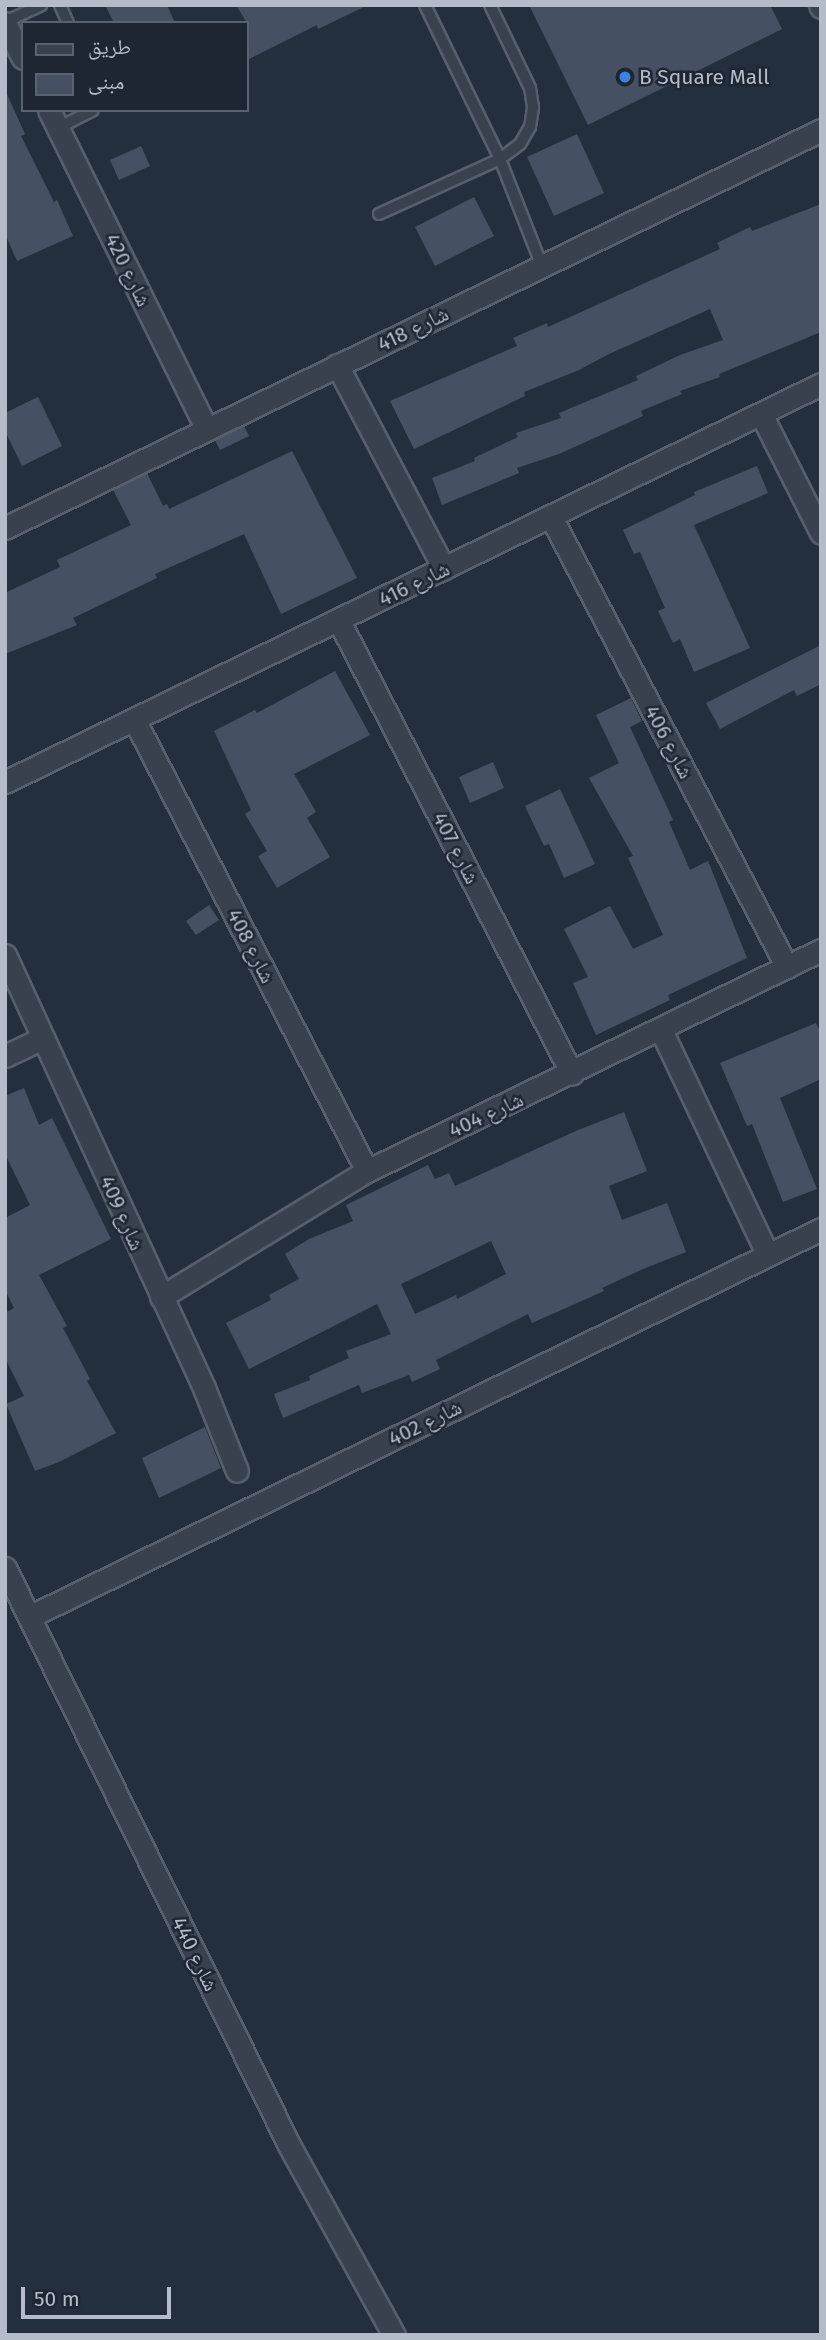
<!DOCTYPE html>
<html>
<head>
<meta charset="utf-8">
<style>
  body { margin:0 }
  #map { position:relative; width:826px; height:2340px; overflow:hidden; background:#242f3e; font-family:"Fira Sans","Noto Naskh Arabic",sans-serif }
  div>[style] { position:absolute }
  .building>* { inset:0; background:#455162 }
  .roads { filter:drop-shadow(2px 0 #565f6c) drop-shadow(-2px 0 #565f6c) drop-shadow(0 2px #565f6c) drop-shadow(0 -2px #565f6c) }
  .lane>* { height:10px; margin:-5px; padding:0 5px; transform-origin:5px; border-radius:5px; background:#38414e }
  .street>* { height:21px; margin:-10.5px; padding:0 10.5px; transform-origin:10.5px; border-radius:10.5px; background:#38414e }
  .dots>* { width:19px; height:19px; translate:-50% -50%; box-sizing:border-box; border:4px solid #1d2633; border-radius:50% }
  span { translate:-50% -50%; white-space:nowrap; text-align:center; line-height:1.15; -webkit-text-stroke:5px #1d2633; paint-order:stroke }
  .poi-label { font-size:21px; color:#b4bcc9 }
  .left { translate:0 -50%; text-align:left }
  .street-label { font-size:21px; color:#b4bcc9 }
  .frame { position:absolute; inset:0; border:7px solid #b4bcc9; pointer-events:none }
  .legend { position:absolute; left:21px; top:21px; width:228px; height:91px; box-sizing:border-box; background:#1d2633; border:2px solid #59626f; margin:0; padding:9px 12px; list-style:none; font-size:21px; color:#b4bcc9 }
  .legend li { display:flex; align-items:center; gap:14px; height:35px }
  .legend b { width:35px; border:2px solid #59626f }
  .scale { position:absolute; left:21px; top:2287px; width:150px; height:32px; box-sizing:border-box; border:4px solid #b4bcc9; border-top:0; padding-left:9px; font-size:21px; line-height:24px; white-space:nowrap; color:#b4bcc9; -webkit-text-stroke:5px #1d2633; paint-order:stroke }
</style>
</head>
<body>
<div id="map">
  <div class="building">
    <div style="clip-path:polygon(105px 5px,167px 5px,175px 23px,114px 23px)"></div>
    <div style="clip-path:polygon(236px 5px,368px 5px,318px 29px,317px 25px,247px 60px,247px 23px)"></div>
    <div style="clip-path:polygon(529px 5px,770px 5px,782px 29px,588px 125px)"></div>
    <div style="clip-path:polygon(5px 90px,25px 134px,21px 136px,54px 202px,57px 200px,73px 236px,17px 261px,5px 234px)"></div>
    <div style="clip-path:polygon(577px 134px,604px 193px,554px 216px,527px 157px)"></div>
    <div style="clip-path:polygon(141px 146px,150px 166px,119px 180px,110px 160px)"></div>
    <div style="clip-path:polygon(474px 197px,494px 236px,435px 266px,415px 227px)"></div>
    <div style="clip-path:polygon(821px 204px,821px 332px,719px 374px,720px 377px,680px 391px,682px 394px,641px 411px,643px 416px,559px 454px,517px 468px,519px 473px,442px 505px,432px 478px,475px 461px,474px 458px,518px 437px,516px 433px,561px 418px,559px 413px,638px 380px,636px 376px,680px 355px,723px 340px,710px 309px,609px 354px,579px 370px,524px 392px,525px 396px,414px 449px,390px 401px,517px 346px,513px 338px,547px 323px,548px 327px,720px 249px,717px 243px,750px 227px,752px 231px)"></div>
    <div style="clip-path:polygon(38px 397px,62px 446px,22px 466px,5px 431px,5px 413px)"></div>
    <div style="clip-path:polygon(244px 426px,249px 436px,220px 450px,215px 440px)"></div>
    <div style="clip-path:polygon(292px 451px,357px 578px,281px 614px,244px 534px,155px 574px,157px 578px,73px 618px,77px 625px,5px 654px,5px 593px,60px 567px,57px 560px,131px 525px,113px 490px,147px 473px,163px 506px,167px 504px,169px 509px)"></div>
    <div style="clip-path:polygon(757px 466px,768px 493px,694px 525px,750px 648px,694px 672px,680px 639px,673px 643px,658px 611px,665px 608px,640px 552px,634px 554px,623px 530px,695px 495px,694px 492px)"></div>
    <div style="clip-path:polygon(821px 645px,821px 684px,797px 696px,794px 690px,720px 729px,706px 703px)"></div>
    <div style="clip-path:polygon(335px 671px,370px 735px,294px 774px,316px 812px,307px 818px,330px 857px,277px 888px,258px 856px,267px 851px,245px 814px,251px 810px,214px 731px,255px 710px,257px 713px)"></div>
    <div style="clip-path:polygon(631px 698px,642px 721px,630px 727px,673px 820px,669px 822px,690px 870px,708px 861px,747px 958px,668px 995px,670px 1000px,596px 1035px,573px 983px,588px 977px,564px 929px,610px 906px,633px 949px,663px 935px,628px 858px,633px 856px,589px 778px,619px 763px,596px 715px)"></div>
    <div style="clip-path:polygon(493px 762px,504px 788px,470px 803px,459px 777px)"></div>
    <div style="clip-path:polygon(560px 789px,595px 864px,564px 878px,549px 844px,544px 846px,525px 806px)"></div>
    <div style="clip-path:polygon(209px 905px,219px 920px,196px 935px,186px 921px)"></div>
    <div style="clip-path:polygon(816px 1023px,821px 1033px,821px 1079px,780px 1098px,817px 1189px,783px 1202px,752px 1124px,747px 1126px,720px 1063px)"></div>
    <div style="clip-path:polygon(24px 1088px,39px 1125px,52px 1118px,111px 1239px,39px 1275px,67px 1326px,63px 1328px,90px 1379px,87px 1381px,116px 1433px,59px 1462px,35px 1471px,6px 1404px,24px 1396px,5px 1358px,5px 1313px,14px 1308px,5px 1290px,5px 1218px,30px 1205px,5px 1154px,5px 1096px)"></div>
    <div style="clip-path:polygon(evenodd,624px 1112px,647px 1171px,609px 1186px,622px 1220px,667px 1203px,686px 1252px,643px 1269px,602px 1288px,604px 1291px,532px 1323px,528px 1314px,436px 1360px,440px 1369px,412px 1382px,409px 1375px,362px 1393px,359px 1385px,283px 1418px,274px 1394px,310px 1380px,309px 1376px,349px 1358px,346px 1351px,391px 1334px,377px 1304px,249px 1369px,226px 1323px,271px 1300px,269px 1295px,299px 1279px,285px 1254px,309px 1239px,353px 1221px,346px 1205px,428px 1165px,435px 1179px,449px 1173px,455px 1186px,578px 1130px,624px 1112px,491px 1241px,506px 1274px,457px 1299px,456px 1295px,415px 1314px,401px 1284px,491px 1241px)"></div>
    <div style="clip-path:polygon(205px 1427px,221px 1468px,159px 1498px,142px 1458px)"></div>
  </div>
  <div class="roads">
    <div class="lane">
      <div style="left:60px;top:5px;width:20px;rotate:66deg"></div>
      <div style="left:425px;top:5px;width:171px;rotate:64deg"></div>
      <div style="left:500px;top:159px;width:115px;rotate:68.6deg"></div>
      <div style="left:5px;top:22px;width:40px;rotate:-25deg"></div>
      <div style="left:58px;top:128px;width:39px;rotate:-27deg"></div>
      <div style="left:379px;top:214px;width:133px;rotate:-24.4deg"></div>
      <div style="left:500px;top:159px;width:25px;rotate:-37deg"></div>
      <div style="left:520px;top:144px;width:20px;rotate:-60deg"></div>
      <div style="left:530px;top:127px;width:20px;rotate:-81deg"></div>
      <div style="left:533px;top:107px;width:19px;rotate:-99deg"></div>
      <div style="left:530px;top:88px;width:92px;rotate:-115.7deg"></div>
    </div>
    <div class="street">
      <div style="left:820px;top:5px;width:2px;rotate:63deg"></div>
      <div style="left:5px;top:23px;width:39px;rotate:63deg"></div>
      <div style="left:49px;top:110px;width:356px;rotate:63.7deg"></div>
      <div style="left:337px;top:365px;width:230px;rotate:62.3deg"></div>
      <div style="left:761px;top:414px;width:133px;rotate:63.2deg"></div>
      <div style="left:551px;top:517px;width:508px;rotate:62.33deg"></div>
      <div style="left:5px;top:528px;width:908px;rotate:-26deg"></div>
      <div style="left:339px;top:621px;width:509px;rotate:62.78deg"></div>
      <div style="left:135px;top:721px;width:506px;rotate:62.73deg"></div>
      <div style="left:5px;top:782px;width:908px;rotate:-26deg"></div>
      <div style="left:5px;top:955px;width:477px;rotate:65.3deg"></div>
      <div style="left:204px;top:1388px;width:89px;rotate:68.3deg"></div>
      <div style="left:661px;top:1030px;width:249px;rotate:64.6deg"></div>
      <div style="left:5px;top:1056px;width:42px;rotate:-25.3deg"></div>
      <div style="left:161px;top:1297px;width:241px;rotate:-31.5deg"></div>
      <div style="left:367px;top:1171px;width:505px;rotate:-25.96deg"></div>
      <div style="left:5px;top:1568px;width:643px;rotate:63.79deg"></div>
      <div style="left:289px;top:2145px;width:217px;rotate:61.1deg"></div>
      <div style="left:29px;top:1617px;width:882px;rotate:-26.1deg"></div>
    </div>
  </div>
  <div class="dots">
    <div style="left:625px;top:77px;background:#3f7fe0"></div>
  </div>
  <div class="poi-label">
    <span class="left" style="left:639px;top:77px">B Square Mall</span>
  </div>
  <div class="street-label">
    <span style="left:128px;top:270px;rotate:64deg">شارع 420</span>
    <span style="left:413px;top:329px;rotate:-26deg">شارع 418</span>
    <span style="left:414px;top:584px;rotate:-26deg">شارع 416</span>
    <span style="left:669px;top:742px;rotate:62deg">شارع 406</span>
    <span style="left:456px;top:848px;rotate:63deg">شارع 407</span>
    <span style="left:251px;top:946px;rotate:63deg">شارع 408</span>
    <span style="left:486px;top:1115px;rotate:-25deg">شارع 404</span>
    <span style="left:122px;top:1213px;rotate:66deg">شارع 409</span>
    <span style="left:425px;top:1423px;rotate:-26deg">شارع 402</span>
    <span style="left:195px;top:1954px;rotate:64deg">شارع 440</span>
  </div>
  <div class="frame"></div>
  <ul class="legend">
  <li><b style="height:9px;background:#38414e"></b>طريق</li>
  <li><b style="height:19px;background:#455162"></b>مبنى</li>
  </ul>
  <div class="scale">50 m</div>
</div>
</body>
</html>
